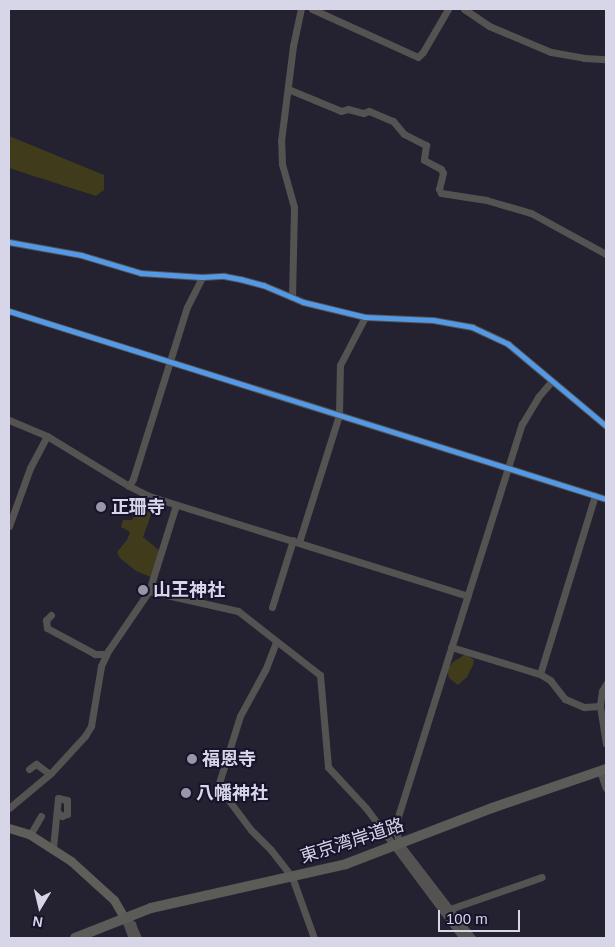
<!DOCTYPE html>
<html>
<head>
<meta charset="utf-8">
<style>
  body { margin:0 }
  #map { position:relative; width:615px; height:947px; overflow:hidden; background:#242231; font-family:Arial,"Noto Sans JP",sans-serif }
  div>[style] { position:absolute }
  .green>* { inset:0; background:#403c1b }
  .stream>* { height:2px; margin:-1px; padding:0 1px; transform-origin:1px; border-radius:1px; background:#524d73 }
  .minor>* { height:7px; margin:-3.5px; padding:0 3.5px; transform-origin:3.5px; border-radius:3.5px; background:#545352 }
  .major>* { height:9px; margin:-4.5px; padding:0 4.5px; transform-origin:4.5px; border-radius:4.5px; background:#5f5e58 }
  .highway>* { height:10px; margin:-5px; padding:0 5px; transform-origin:5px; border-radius:5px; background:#5b5b57 }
  .cycleway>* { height:5px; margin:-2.5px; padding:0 2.5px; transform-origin:2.5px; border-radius:2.5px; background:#5399e6 }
  .dots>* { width:14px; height:14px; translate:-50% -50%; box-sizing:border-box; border:2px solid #17132c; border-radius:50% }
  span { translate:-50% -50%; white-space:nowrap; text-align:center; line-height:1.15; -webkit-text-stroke:4px #17132c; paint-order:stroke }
  .poi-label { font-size:18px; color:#d7d6e8; font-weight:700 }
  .left { translate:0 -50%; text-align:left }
  .street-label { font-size:18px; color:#d7d6e8 }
  .frame { position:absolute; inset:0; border:10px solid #d7d6e8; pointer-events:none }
  .north { position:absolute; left:15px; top:882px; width:50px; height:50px; -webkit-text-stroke:4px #17132c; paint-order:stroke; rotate:189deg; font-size:14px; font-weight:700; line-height:20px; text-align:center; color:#d7d6e8 }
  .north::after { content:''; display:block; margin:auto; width:18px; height:22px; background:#d7d6e8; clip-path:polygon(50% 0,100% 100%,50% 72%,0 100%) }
  .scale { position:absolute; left:438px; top:910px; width:82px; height:22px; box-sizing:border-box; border:2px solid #d7d6e8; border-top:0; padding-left:6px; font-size:15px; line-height:18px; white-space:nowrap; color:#d7d6e8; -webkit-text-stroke:4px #17132c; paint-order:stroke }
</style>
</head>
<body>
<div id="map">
  <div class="green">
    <div style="clip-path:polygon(9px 136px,104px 175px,104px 190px,96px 196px,9px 168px)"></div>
    <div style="clip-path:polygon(153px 500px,156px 501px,143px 537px,160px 551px,153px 578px,136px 571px,120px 558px,117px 552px,127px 540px,130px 532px,121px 527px,123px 520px,132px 520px,136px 511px,145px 511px)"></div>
    <div style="clip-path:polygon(466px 654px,474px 660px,473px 665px,467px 677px,458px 685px,449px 678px,447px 670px,453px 662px)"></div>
  </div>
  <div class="stream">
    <div style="left:462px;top:932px;width:8px;rotate:45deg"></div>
  </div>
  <div class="minor">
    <div style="left:312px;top:9px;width:116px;rotate:24.4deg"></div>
    <div style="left:418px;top:57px;width:7px;rotate:-45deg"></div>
    <div style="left:423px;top:52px;width:50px;rotate:-59.8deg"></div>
    <div style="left:464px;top:9px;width:30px;rotate:34deg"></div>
    <div style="left:489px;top:26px;width:67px;rotate:22.8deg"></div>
    <div style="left:551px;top:52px;width:34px;rotate:10deg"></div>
    <div style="left:584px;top:58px;width:22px;rotate:3deg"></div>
    <div style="left:288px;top:89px;width:57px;rotate:22.5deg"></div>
    <div style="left:341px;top:111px;width:7px;rotate:-16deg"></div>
    <div style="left:348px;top:109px;width:16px;rotate:15deg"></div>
    <div style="left:363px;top:113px;width:6px;rotate:-18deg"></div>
    <div style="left:369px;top:111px;width:26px;rotate:23deg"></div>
    <div style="left:393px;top:121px;width:17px;rotate:50deg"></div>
    <div style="left:404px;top:134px;width:25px;rotate:27deg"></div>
    <div style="left:426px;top:145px;width:15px;rotate:98deg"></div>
    <div style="left:424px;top:160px;width:19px;rotate:28deg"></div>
    <div style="left:441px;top:169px;width:4px;rotate:63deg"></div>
    <div style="left:443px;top:173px;width:16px;rotate:104deg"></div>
    <div style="left:439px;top:189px;width:4px;rotate:63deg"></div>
    <div style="left:441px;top:193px;width:46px;rotate:8.8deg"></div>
    <div style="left:486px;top:200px;width:47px;rotate:16.1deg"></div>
    <div style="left:531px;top:213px;width:85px;rotate:28.7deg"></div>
    <div style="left:9px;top:242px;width:73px;rotate:10.2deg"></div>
    <div style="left:81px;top:255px;width:63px;rotate:16.7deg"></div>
    <div style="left:141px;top:273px;width:61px;rotate:3.8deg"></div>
    <div style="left:202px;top:277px;width:22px;rotate:-3deg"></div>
    <div style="left:224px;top:276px;width:16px;rotate:11deg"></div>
    <div style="left:240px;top:279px;width:24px;rotate:15deg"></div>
    <div style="left:263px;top:285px;width:43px;rotate:23deg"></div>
    <div style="left:303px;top:302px;width:64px;rotate:13.6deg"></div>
    <div style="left:365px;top:317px;width:68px;rotate:2.5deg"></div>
    <div style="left:433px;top:320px;width:40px;rotate:10deg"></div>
    <div style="left:472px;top:327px;width:40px;rotate:25deg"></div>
    <div style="left:508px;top:344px;width:128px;rotate:39.9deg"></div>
    <div style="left:292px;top:297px;width:90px;rotate:-88.7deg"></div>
    <div style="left:294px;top:207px;width:45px;rotate:-105.6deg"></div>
    <div style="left:282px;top:164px;width:23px;rotate:-92deg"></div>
    <div style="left:281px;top:141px;width:96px;rotate:-82.8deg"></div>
    <div style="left:293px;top:46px;width:38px;rotate:-78deg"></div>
    <div style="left:9px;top:311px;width:626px;rotate:17.48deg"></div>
    <div style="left:9px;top:420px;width:41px;rotate:22.8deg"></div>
    <div style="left:47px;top:436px;width:96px;rotate:31.4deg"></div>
    <div style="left:129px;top:486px;width:22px;rotate:27deg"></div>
    <div style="left:149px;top:496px;width:334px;rotate:17.4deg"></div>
    <div style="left:129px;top:486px;width:8px;rotate:-60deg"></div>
    <div style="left:133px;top:479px;width:180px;rotate:-72.6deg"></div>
    <div style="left:187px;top:307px;width:34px;rotate:-63deg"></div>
    <div style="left:9px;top:526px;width:62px;rotate:-70.1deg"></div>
    <div style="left:30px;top:468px;width:36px;rotate:-62deg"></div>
    <div style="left:299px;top:542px;width:133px;rotate:-72.5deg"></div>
    <div style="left:339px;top:415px;width:50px;rotate:-88.9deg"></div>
    <div style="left:340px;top:365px;width:54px;rotate:-62.5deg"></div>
    <div style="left:149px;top:591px;width:91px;rotate:12.7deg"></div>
    <div style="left:238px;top:611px;width:104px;rotate:38deg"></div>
    <div style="left:320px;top:675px;width:92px;rotate:85deg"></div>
    <div style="left:328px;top:767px;width:56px;rotate:47.2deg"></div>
    <div style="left:366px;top:808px;width:162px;rotate:53.3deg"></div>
    <div style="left:272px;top:607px;width:70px;rotate:-72.6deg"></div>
    <div style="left:51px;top:615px;width:7px;rotate:135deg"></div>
    <div style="left:46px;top:620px;width:8px;rotate:83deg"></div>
    <div style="left:47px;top:628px;width:55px;rotate:28.4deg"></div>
    <div style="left:95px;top:654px;width:11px"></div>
    <div style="left:276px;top:642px;width:30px;rotate:111deg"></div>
    <div style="left:265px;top:670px;width:52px;rotate:118.5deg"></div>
    <div style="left:240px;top:716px;width:73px;rotate:107.4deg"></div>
    <div style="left:218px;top:786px;width:55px;rotate:53.1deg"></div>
    <div style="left:251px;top:830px;width:28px;rotate:45deg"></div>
    <div style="left:271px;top:850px;width:34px;rotate:52deg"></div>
    <div style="left:292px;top:877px;width:65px;rotate:70.2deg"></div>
    <div style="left:451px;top:647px;width:93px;rotate:16.9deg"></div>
    <div style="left:540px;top:674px;width:12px;rotate:31deg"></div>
    <div style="left:550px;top:680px;width:24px;rotate:52deg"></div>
    <div style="left:565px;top:699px;width:21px;rotate:23deg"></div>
    <div style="left:584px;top:707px;width:16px;rotate:-4deg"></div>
    <div style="left:540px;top:674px;width:187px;rotate:-72.9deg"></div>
    <div style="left:606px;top:684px;width:8px;rotate:120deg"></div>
    <div style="left:602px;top:691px;width:15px;rotate:98deg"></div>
    <div style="left:600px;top:706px;width:38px;rotate:81deg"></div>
    <div style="left:29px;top:769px;width:9px;rotate:-36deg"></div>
    <div style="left:36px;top:764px;width:17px;rotate:36deg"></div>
    <div style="left:600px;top:771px;width:18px;rotate:71deg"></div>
    <div style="left:9px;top:808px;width:55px;rotate:-39.8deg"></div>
    <div style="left:51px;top:773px;width:50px;rotate:-47.4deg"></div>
    <div style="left:85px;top:736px;width:12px;rotate:-59deg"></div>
    <div style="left:91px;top:726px;width:61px;rotate:-80.5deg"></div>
    <div style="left:101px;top:666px;width:17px;rotate:-65deg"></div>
    <div style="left:108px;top:651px;width:73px;rotate:-55.7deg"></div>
    <div style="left:149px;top:591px;width:90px;rotate:-72.6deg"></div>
    <div style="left:30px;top:835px;width:22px;rotate:-60deg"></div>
    <div style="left:53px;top:848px;width:50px;rotate:-84.3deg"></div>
    <div style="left:58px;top:798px;width:9px;rotate:13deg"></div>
    <div style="left:67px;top:800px;width:14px;rotate:90deg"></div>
    <div style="left:67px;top:814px;width:5px;rotate:158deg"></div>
    <div style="left:62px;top:816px;width:6px;rotate:-141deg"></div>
    <div style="left:450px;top:909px;width:97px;rotate:-19.2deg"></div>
    <div style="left:132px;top:938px;width:22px;rotate:-111deg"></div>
    <div style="left:124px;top:917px;width:11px;rotate:41deg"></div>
    <div style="left:132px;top:924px;width:15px;rotate:67deg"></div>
    <div style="left:472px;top:938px;width:120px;rotate:-127.5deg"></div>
    <div style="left:399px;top:843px;width:17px;rotate:-103deg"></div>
    <div style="left:395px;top:826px;width:422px;rotate:-72.5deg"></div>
    <div style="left:522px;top:424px;width:31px;rotate:-59deg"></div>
    <div style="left:538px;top:397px;width:20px;rotate:-49deg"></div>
  </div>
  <div class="major">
    <div style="left:9px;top:828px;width:21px;rotate:17deg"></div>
    <div style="left:29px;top:834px;width:50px;rotate:32.7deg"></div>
    <div style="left:71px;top:861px;width:58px;rotate:42.2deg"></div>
    <div style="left:114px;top:900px;width:20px;rotate:60deg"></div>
  </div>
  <div class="highway">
    <div style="left:75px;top:938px;width:82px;rotate:-21.5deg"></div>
    <div style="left:151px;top:908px;width:200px;rotate:-12.7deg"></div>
    <div style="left:346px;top:864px;width:156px;rotate:-21deg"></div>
    <div style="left:492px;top:808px;width:120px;rotate:-18.9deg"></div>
  </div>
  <div class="cycleway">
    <div style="left:9px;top:242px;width:73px;rotate:10.2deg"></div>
    <div style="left:81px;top:255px;width:63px;rotate:16.7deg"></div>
    <div style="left:141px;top:273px;width:61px;rotate:3.8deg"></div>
    <div style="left:202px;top:277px;width:22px;rotate:-3deg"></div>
    <div style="left:224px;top:276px;width:16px;rotate:11deg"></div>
    <div style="left:240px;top:279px;width:24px;rotate:15deg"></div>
    <div style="left:263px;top:285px;width:43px;rotate:23deg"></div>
    <div style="left:303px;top:302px;width:64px;rotate:13.6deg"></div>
    <div style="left:365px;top:317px;width:68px;rotate:2.5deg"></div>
    <div style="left:433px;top:320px;width:40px;rotate:10deg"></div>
    <div style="left:472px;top:327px;width:40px;rotate:25deg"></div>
    <div style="left:508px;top:344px;width:128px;rotate:39.9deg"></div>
    <div style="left:9px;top:311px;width:626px;rotate:17.48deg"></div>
  </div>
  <div class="dots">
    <div style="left:101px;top:507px;background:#9897a8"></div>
    <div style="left:143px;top:590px;background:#9897a8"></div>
    <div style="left:192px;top:759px;background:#9897a8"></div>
    <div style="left:186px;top:793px;background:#9897a8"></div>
  </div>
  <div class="poi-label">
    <span class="left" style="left:111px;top:507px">正珊寺</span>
    <span class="left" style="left:153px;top:590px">山王神社</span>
    <span class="left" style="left:202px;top:759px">福恩寺</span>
    <span class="left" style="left:196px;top:793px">八幡神社</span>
  </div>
  <div class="street-label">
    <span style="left:352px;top:841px;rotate:-18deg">東京湾岸道路</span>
  </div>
  <div class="frame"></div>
  <div class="north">N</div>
  <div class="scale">100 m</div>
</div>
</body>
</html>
